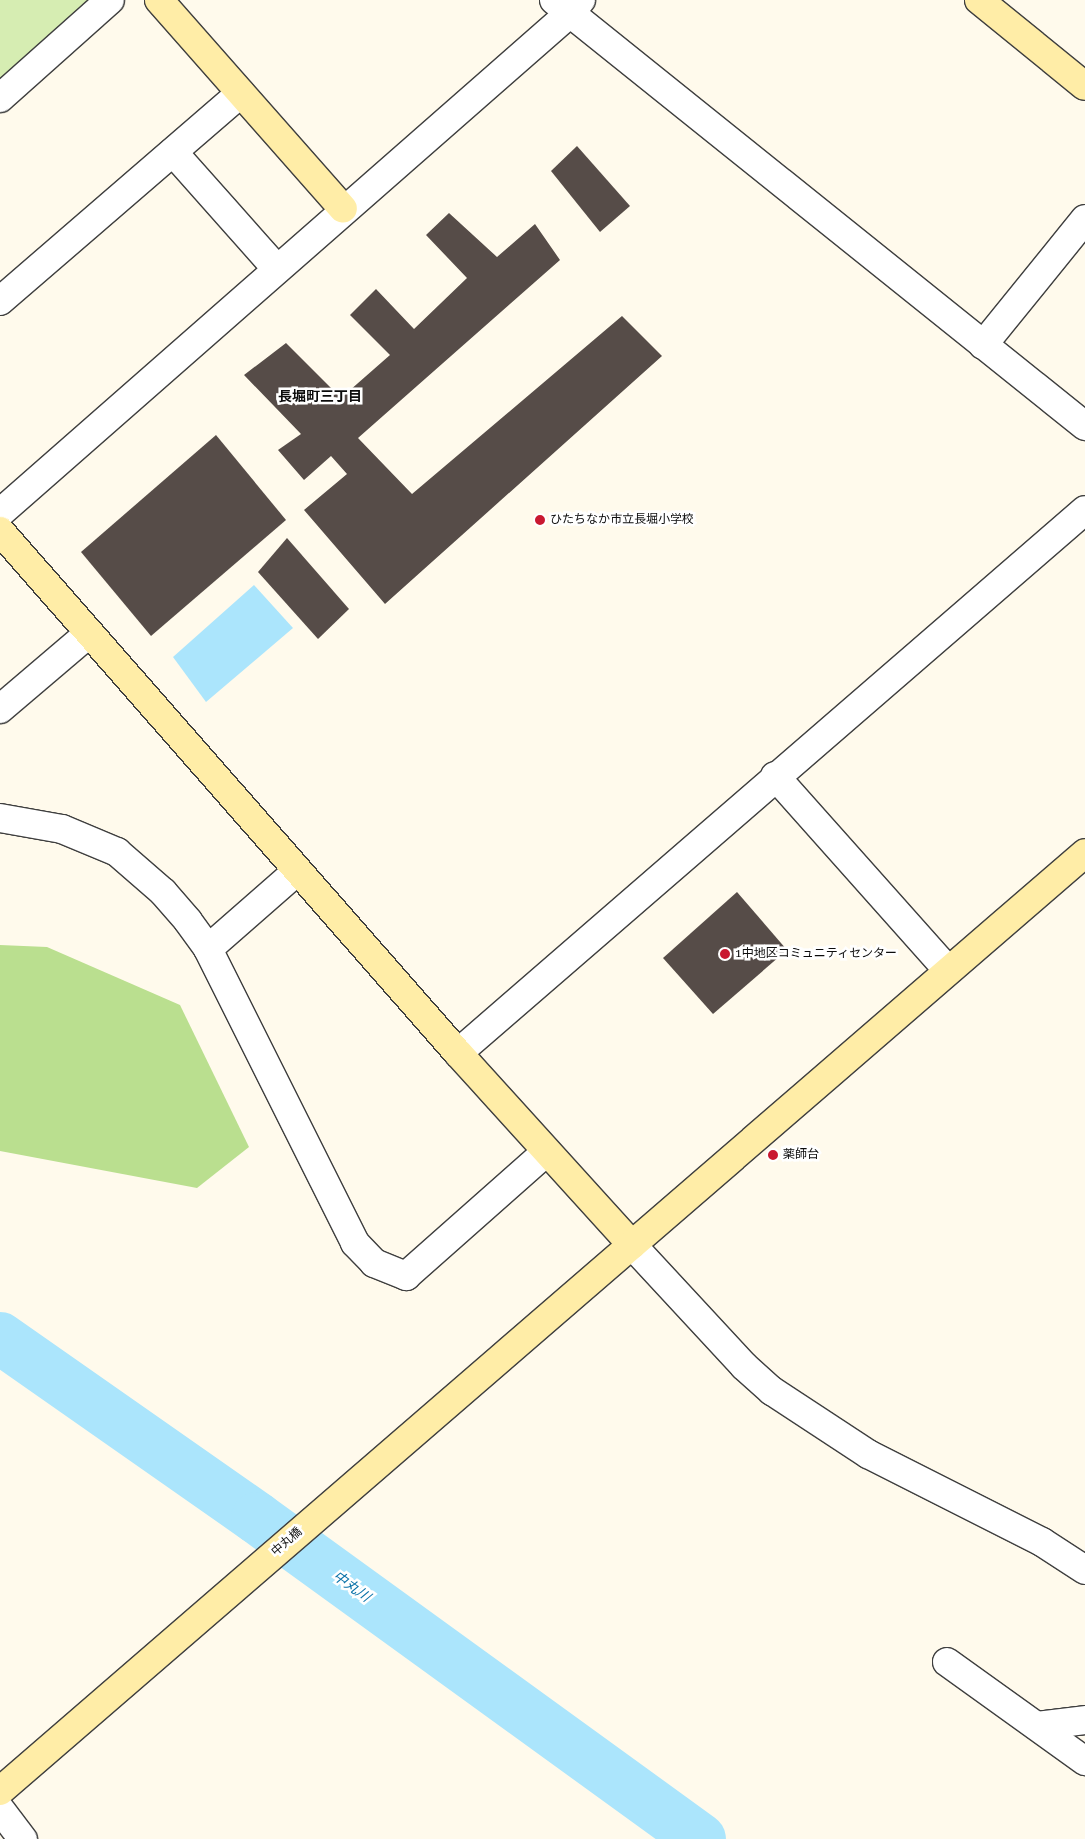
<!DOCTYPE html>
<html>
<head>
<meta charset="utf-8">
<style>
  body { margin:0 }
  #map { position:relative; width:1085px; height:1839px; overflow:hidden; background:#fffaec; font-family:"Roboto Serif","Noto Sans JP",serif }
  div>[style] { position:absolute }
  .green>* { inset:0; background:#d6edb2 }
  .forest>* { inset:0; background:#badf8f }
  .water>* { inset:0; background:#abe5fc }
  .river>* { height:52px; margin:-26px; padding:0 26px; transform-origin:26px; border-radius:26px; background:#abe5fc }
  .building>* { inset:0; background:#564c48 }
  .roads { filter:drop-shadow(1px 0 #3f3f3f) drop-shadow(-1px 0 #3f3f3f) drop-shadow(0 1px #3f3f3f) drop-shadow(0 -1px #3f3f3f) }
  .street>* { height:28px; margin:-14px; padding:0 14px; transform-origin:14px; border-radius:14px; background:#fff }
  .secondary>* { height:28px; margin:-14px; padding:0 14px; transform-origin:14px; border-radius:14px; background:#ffeda7 }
  .dots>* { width:14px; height:14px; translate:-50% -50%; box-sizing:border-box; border:2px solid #fff; border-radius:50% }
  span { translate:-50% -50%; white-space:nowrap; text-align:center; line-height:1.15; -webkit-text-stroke:5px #fff; paint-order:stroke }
  .poi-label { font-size:12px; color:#0c0c0c }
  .left { translate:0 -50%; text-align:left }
  .street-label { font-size:12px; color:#0c0c0c }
  .neighbourhood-label { font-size:14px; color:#0c0c0c; font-weight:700 }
  .water-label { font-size:14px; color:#0a72a9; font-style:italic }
</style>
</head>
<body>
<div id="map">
  <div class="green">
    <div style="clip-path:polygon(0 0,92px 0,0 79px)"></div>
  </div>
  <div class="forest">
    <div style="clip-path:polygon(0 945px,47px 947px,180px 1005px,249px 1147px,197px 1188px,0 1151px)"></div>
  </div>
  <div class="water">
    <div style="clip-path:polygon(254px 585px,293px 628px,206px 702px,173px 657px)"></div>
  </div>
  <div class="river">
    <div style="left:0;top:1338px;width:314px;rotate:35deg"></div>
    <div style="left:257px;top:1518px;width:547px;rotate:35.93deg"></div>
  </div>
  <div class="building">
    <div style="clip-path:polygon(577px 146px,630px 206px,600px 232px,551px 171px)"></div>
    <div style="clip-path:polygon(449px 213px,497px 257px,535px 224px,560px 260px,358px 438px,412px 494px,622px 316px,662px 356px,385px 604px,304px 510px,347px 474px,331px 456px,304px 480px,278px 450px,301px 434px,244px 375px,286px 343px,341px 398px,390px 355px,350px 315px,376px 289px,414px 329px,467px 278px,426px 235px)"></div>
    <div style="clip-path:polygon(216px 435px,286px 520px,151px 636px,81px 552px)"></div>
    <div style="clip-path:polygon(287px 538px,349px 609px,318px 639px,258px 572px)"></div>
    <div style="clip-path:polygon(737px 892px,787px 950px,713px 1014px,663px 958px)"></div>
  </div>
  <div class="roads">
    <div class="street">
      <div style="left:554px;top:0;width:681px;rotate:38.74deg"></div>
      <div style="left:0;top:98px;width:147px;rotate:-41.7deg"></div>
      <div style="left:173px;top:152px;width:155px;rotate:48.4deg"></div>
      <div style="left:0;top:301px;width:318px;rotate:-40.8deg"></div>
      <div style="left:983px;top:345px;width:162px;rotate:-51deg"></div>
      <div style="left:0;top:513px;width:758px;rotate:-41.26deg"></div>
      <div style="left:570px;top:13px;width:17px;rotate:-50deg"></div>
      <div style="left:0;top:709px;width:116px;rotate:-40.4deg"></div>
      <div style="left:775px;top:776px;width:260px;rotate:48.3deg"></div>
      <div style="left:0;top:818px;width:63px;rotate:10.1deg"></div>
      <div style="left:62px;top:829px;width:60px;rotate:22.7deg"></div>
      <div style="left:117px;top:852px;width:61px;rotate:41deg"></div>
      <div style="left:163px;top:892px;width:38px;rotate:49deg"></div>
      <div style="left:188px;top:921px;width:34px;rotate:54deg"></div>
      <div style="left:208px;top:949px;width:329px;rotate:63.4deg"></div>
      <div style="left:355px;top:1243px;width:28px;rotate:46deg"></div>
      <div style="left:374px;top:1263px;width:35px;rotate:22deg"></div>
      <div style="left:406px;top:1276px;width:187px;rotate:-41.5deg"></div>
      <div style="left:208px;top:949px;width:118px;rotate:-41.2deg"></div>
      <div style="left:458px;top:1053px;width:829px;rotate:-40.89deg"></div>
      <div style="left:632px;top:1245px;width:165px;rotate:47.2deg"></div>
      <div style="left:744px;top:1366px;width:38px;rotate:42deg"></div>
      <div style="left:772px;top:1391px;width:115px;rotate:33.3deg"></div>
      <div style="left:868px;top:1454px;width:195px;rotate:26.8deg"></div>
      <div style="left:1042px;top:1542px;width:51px;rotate:33.1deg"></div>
      <div style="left:947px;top:1662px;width:170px;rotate:35.7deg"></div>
      <div style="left:1037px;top:1726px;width:48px;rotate:-7.1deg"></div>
      <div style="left:0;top:1809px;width:38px;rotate:53deg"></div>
    </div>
    <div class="secondary">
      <div style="left:159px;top:0;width:278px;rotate:48.6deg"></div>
      <div style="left:979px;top:0;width:136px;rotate:39.1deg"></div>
      <div style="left:0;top:531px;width:694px;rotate:48.74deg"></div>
      <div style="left:458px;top:1053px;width:259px;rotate:47.8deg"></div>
      <div style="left:0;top:1791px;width:1434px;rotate:-40.84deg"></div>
    </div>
  </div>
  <div class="dots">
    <div style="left:540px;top:520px;background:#c91830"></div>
    <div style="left:725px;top:954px;background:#c91830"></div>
    <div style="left:773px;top:1155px;background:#c91830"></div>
  </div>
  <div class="poi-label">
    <span class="left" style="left:550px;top:520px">ひたちなか市立長堀小学校</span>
    <span class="left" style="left:735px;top:954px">1中地区コミュニティセンター</span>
    <span class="left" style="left:783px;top:1155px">薬師台</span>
  </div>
  <div class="street-label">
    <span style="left:287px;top:1542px;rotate:-41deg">中丸橋</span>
  </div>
  <div class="neighbourhood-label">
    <span style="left:320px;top:396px">長堀町三丁目</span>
  </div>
  <div class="water-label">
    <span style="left:352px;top:1586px;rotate:36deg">中丸川</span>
  </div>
</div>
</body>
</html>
